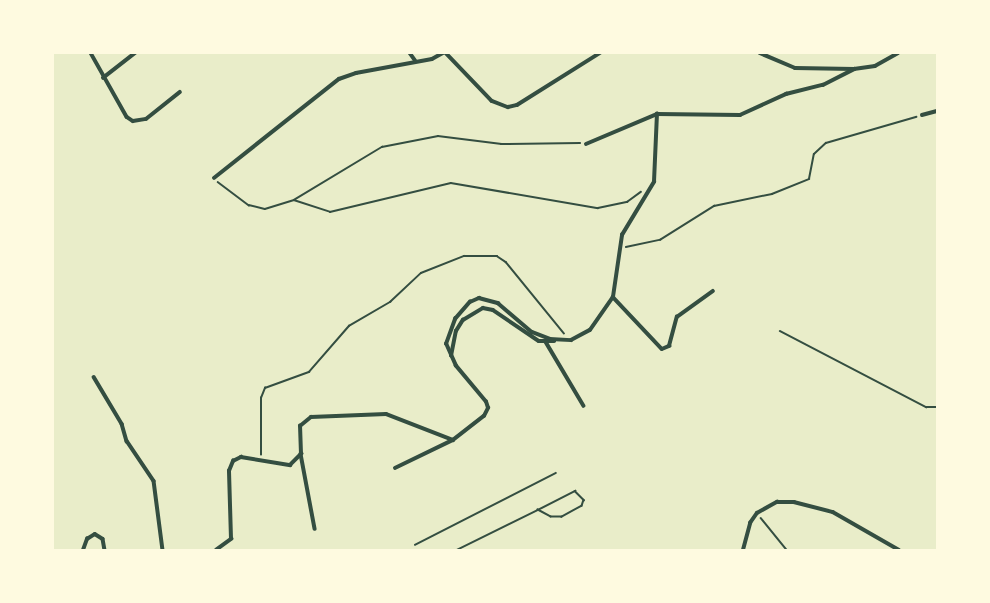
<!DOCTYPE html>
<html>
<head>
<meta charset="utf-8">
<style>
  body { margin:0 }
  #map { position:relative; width:990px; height:603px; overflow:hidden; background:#e9edc9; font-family:Lora,serif }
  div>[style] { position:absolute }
  .path>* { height:1.5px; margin:-0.75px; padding:0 0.75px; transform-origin:0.75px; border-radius:0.75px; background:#344e41 }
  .service>* { height:1.5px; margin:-0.75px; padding:0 0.75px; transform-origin:0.75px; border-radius:0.75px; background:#344e41 }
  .minor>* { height:3.5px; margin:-1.75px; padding:0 1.75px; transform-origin:1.75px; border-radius:1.75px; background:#344e41 }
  span { translate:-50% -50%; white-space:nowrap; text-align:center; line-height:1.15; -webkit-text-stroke:4px #fefae0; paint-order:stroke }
  .frame { position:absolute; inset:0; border:54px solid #fefae0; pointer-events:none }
</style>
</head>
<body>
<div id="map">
  <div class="path">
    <div style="left:218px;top:182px;width:39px;rotate:37deg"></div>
    <div style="left:249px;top:205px;width:16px;rotate:14deg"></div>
    <div style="left:265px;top:209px;width:30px;rotate:-17deg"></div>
    <div style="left:294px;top:200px;width:103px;rotate:-31.1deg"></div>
    <div style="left:382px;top:147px;width:57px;rotate:-11.1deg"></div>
    <div style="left:438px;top:136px;width:64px;rotate:7.2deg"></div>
    <div style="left:501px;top:144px;width:79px;rotate:-0.7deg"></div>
    <div style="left:294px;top:200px;width:38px;rotate:18deg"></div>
    <div style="left:330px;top:212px;width:124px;rotate:-13.5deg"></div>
    <div style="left:451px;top:183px;width:149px;rotate:9.7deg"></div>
    <div style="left:598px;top:208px;width:30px;rotate:-12deg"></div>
    <div style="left:627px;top:202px;width:17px;rotate:-36deg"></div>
    <div style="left:626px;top:247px;width:35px;rotate:-12deg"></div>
    <div style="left:660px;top:240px;width:64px;rotate:-32.2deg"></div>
    <div style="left:714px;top:206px;width:59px;rotate:-11.7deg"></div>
    <div style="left:772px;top:194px;width:40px;rotate:-22deg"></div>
    <div style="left:809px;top:179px;width:25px;rotate:-79deg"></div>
    <div style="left:814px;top:154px;width:16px;rotate:-43deg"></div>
    <div style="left:826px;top:143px;width:94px;rotate:-16.1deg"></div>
    <div style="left:780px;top:331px;width:165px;rotate:27.5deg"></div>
    <div style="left:926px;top:407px;width:11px"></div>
    <div style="left:261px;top:455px;width:57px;rotate:-90deg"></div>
    <div style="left:261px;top:398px;width:11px;rotate:-68deg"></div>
    <div style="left:265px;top:388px;width:47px;rotate:-20deg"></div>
    <div style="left:309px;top:372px;width:61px;rotate:-49deg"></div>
    <div style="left:349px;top:326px;width:48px;rotate:-30.3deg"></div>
    <div style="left:390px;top:302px;width:42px;rotate:-43.1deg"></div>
    <div style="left:421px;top:273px;width:46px;rotate:-21.6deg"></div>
    <div style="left:464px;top:256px;width:33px"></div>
    <div style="left:497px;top:256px;width:11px;rotate:34deg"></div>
    <div style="left:506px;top:262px;width:92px;rotate:50.8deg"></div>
    <div style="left:761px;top:518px;width:41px;rotate:50.9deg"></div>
  </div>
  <div class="service">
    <div style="left:415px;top:545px;width:158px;rotate:-27.1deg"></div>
    <div style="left:456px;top:550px;width:1px"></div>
    <div style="left:457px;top:550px;width:90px;rotate:-26.3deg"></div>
    <div style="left:538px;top:510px;width:42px;rotate:-27.2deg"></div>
    <div style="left:575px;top:491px;width:13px;rotate:45deg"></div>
    <div style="left:584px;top:500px;width:6px;rotate:108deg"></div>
    <div style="left:582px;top:506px;width:23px;rotate:151deg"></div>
    <div style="left:562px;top:517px;width:11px;rotate:180deg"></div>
    <div style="left:551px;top:517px;width:15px;rotate:-152deg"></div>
  </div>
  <div class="minor">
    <div style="left:91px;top:53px;width:73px;rotate:60.6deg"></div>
    <div style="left:127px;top:117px;width:7px;rotate:34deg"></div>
    <div style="left:133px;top:121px;width:13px;rotate:-9deg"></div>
    <div style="left:146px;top:119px;width:43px;rotate:-38.5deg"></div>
    <div style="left:410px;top:53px;width:9px;rotate:54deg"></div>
    <div style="left:446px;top:53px;width:66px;rotate:46.2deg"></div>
    <div style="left:492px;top:101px;width:17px;rotate:21deg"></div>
    <div style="left:508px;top:107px;width:9px;rotate:-13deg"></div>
    <div style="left:517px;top:105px;width:98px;rotate:-32.1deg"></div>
    <div style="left:760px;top:53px;width:38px;rotate:23deg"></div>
    <div style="left:795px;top:68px;width:59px;rotate:1deg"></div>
    <div style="left:854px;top:69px;width:21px;rotate:-8deg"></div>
    <div style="left:875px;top:66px;width:26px;rotate:-29deg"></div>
    <div style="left:103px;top:78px;width:41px;rotate:-38deg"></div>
    <div style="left:922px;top:115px;width:16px;rotate:-15deg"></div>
    <div style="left:586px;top:144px;width:77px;rotate:-22.9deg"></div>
    <div style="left:657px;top:114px;width:83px;rotate:0.7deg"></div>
    <div style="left:740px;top:115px;width:51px;rotate:-24.5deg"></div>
    <div style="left:786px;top:94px;width:38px;rotate:-14deg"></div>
    <div style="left:823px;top:85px;width:35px;rotate:-27deg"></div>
    <div style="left:214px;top:178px;width:159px;rotate:-38.4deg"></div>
    <div style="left:339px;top:79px;width:18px;rotate:-19deg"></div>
    <div style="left:356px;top:73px;width:77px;rotate:-10.4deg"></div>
    <div style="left:432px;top:59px;width:13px;rotate:-29deg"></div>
    <div style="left:613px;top:297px;width:71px;rotate:46.7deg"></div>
    <div style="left:662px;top:349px;width:8px;rotate:-23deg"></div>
    <div style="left:669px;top:346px;width:30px;rotate:-75deg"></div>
    <div style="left:677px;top:317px;width:44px;rotate:-35.8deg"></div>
    <div style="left:546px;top:342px;width:74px;rotate:59.3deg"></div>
    <div style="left:451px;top:356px;width:25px;rotate:-79deg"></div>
    <div style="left:456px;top:331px;width:13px;rotate:-58deg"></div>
    <div style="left:463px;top:320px;width:23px;rotate:-31deg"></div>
    <div style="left:483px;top:308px;width:10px;rotate:11deg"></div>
    <div style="left:493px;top:310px;width:55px;rotate:34deg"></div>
    <div style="left:539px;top:341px;width:15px"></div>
    <div style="left:94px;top:377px;width:55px;rotate:59.2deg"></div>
    <div style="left:122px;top:424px;width:18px;rotate:74deg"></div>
    <div style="left:127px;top:441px;width:48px;rotate:56deg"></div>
    <div style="left:154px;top:481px;width:70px;rotate:82.6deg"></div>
    <div style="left:301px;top:454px;width:76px;rotate:79.4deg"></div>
    <div style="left:395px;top:468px;width:64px;rotate:-25.8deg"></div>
    <div style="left:83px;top:550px;width:12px;rotate:-70deg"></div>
    <div style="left:87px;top:539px;width:9px;rotate:-32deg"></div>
    <div style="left:95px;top:534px;width:9px;rotate:32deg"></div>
    <div style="left:103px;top:539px;width:11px;rotate:80deg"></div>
    <div style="left:216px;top:550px;width:19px;rotate:-36deg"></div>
    <div style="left:231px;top:539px;width:68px;rotate:-91.7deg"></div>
    <div style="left:229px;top:471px;width:11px;rotate:-68deg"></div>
    <div style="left:233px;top:461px;width:9px;rotate:-27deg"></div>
    <div style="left:241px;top:457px;width:50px;rotate:9.3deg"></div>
    <div style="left:290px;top:465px;width:16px;rotate:-45deg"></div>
    <div style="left:301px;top:454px;width:28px;rotate:-92deg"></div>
    <div style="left:300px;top:426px;width:14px;rotate:-39deg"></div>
    <div style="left:311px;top:417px;width:75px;rotate:-2.3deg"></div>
    <div style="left:386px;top:414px;width:72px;rotate:21.2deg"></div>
    <div style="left:453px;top:440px;width:39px;rotate:-38deg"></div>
    <div style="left:484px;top:416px;width:9px;rotate:-63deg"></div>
    <div style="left:488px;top:408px;width:6px;rotate:-108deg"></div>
    <div style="left:486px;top:402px;width:47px;rotate:-129.8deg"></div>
    <div style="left:456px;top:366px;width:24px;rotate:-114deg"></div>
    <div style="left:446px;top:344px;width:27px;rotate:-70deg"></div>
    <div style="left:455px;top:319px;width:23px;rotate:-49deg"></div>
    <div style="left:470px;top:302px;width:10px;rotate:-24deg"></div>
    <div style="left:479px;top:298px;width:20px;rotate:15deg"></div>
    <div style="left:498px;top:303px;width:45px;rotate:40.5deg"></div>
    <div style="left:532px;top:332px;width:19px;rotate:21deg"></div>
    <div style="left:550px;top:339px;width:21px;rotate:3deg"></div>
    <div style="left:571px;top:340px;width:21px;rotate:-28deg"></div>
    <div style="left:590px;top:330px;width:40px;rotate:-55.1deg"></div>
    <div style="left:613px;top:297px;width:63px;rotate:-81.7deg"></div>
    <div style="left:622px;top:235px;width:62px;rotate:-58.9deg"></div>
    <div style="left:654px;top:182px;width:68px;rotate:-87.5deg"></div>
    <div style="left:743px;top:550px;width:28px;rotate:-75deg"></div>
    <div style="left:750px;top:523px;width:12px;rotate:-55deg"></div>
    <div style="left:757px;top:513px;width:23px;rotate:-29deg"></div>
    <div style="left:777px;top:502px;width:17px"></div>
    <div style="left:794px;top:502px;width:40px;rotate:14.4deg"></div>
    <div style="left:833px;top:512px;width:76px;rotate:29.9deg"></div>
  </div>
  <div class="frame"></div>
</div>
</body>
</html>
